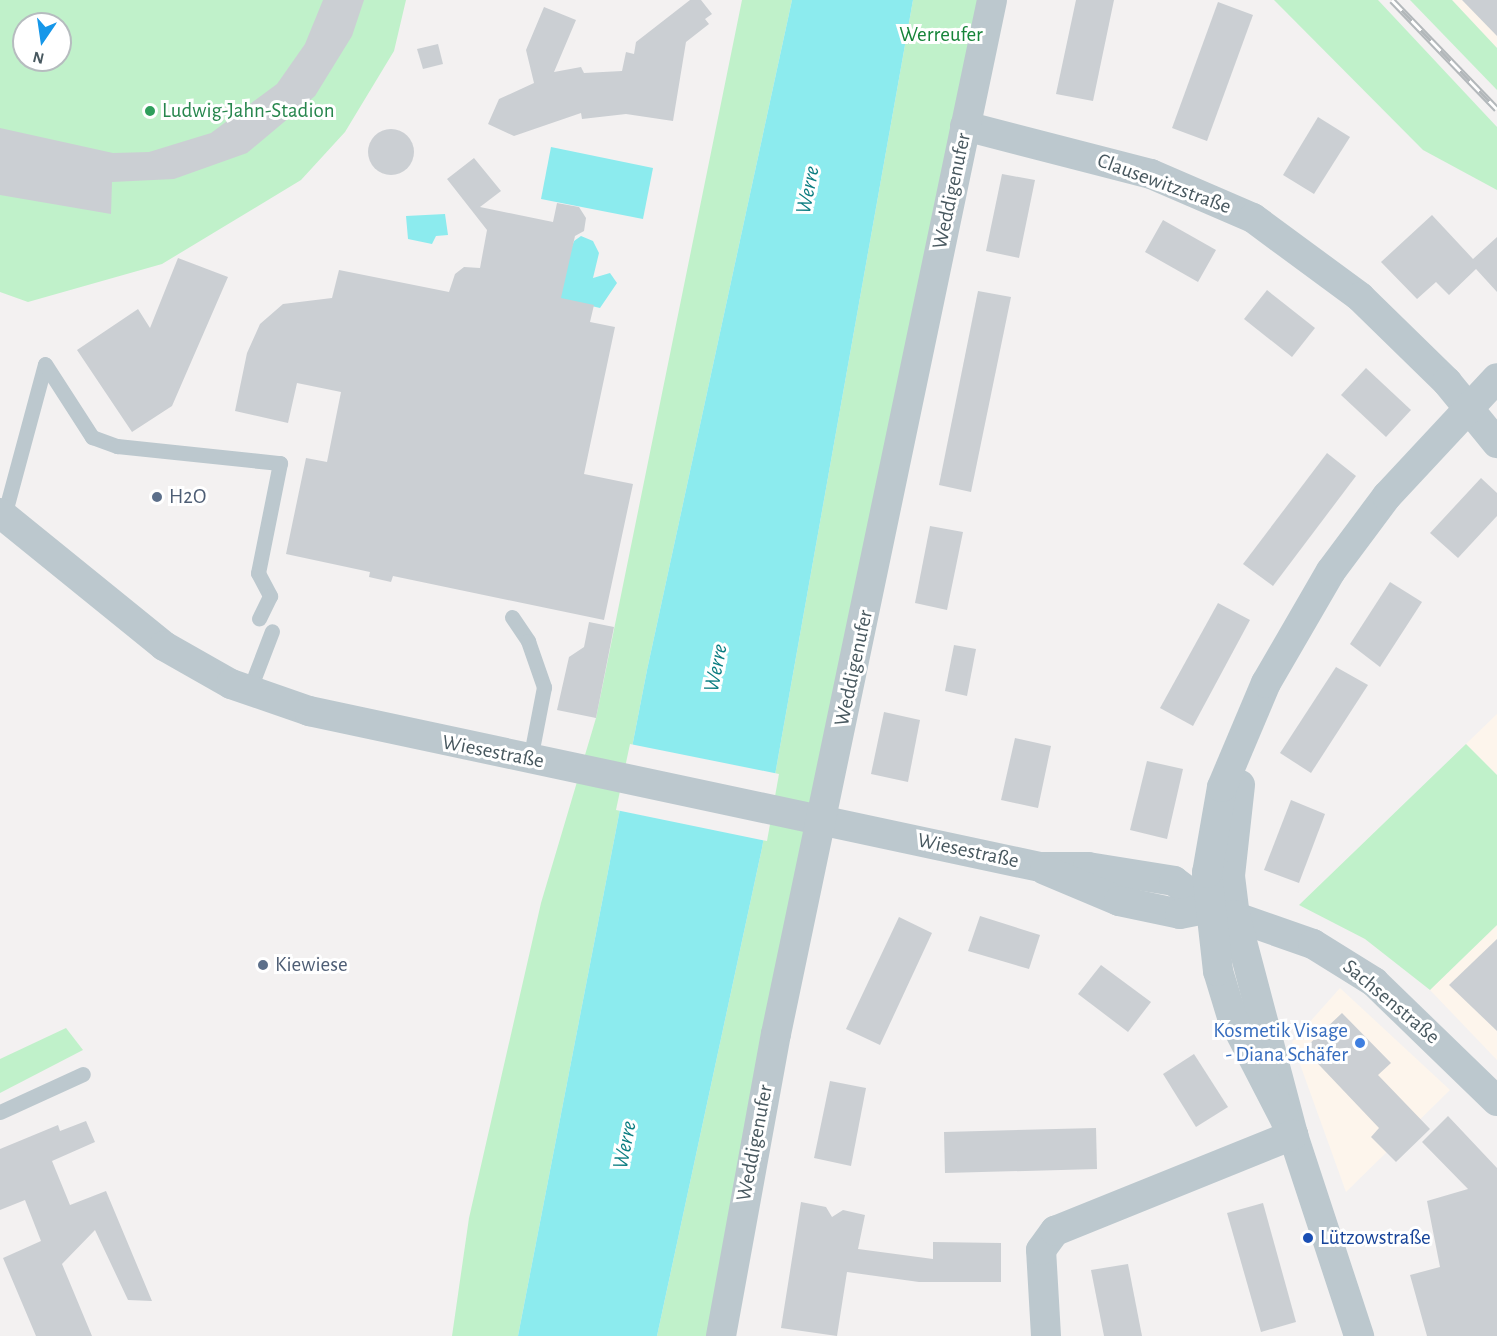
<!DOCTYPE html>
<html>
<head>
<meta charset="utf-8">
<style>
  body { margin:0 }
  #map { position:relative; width:1497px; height:1336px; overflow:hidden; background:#f3f1f1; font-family:"Alegreya Sans",sans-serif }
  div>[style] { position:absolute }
  .commercial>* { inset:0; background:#fdf5ec }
  .green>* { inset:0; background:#c0f1ca }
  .water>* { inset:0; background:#8cebee }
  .pier>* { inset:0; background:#f3f1f1 }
  .building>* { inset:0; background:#cbcfd3 }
  .round { border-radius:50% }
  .lane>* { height:15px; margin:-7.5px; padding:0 7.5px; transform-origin:7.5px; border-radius:7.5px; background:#bcc8ce }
  .street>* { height:30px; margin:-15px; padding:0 15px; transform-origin:15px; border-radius:15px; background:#bcc8ce }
  .rail>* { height:7px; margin-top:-3.5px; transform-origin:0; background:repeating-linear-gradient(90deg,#fff 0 14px,#b3b8bb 0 28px); box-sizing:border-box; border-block:2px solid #b3b8bb }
  .dots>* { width:16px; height:16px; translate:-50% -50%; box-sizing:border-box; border:3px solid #fff; border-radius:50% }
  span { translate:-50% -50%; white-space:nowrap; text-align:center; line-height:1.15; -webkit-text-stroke:6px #fff; paint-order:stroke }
  .park-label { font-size:21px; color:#168439 }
  .leisure-label { font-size:21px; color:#27864d }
  .left { translate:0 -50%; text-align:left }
  .street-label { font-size:21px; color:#48585f }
  .service-label { font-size:21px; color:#4e5e75 }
  .shop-label { font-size:21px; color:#366cbe }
  .right { translate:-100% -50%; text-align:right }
  .transit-label { font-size:21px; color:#164399 }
  .water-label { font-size:22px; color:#0c7d81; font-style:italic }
  .north { position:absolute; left:12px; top:12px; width:60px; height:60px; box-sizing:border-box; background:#fff; border:2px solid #b6bcbf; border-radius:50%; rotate:193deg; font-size:16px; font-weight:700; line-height:24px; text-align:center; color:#48585f }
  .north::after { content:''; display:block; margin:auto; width:21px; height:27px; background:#1697e9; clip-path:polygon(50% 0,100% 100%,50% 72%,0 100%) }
</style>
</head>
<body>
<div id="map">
  <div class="commercial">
    <div style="clip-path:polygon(1452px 0,1497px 0,1497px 48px,1465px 14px)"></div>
    <div style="clip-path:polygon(1497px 714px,1497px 775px,1466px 744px)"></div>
    <div style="clip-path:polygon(1497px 925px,1497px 1060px,1430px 990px)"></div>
    <div style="clip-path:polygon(1340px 988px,1450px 1090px,1346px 1192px,1292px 1042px)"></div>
  </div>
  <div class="green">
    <div style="clip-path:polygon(evenodd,0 0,406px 0,394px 51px,345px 132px,301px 180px,162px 264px,28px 302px,0 292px,0 0,24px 24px,60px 24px,60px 60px,24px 60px,24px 24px)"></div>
    <div style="clip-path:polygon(742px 0,792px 0,647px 670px,518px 1336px,452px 1336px,469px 1218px,541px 903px,596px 718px)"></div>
    <div style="clip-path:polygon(913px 0,982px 0,710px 1336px,657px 1336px,762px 848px)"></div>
    <div style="clip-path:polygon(1274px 0,1378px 0,1497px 127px,1497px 190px,1423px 150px)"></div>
    <div style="clip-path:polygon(1410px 0,1452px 0,1497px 48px,1497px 90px)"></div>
    <div style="clip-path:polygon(1466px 744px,1497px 775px,1497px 925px,1430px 990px,1365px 939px,1299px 905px)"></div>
    <div style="clip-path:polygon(66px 1028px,83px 1050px,0 1093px,0 1059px)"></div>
  </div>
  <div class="water">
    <div style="clip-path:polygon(792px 0,913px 0,762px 848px,657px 1336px,518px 1336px,647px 670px)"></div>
    <div style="clip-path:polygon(551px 147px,653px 168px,643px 219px,541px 199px)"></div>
    <div style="clip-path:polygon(445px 214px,448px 235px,436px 236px,432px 244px,408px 239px,406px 216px)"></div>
    <div style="clip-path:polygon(581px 236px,593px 241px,599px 253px,593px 278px,610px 273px,617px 283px,600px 308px,553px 297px,574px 241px)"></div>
  </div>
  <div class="pier">
    <div style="clip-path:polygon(630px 744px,779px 774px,767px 841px,616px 810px)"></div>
  </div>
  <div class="building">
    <div style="clip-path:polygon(323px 0,364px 0,352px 36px,315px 96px,247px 153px,174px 179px,112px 182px,111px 214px,0 195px,0 128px,113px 153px,149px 152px,211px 133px,277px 84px,305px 44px)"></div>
    <div style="clip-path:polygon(690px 0,701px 0,712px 14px,705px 19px,709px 24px,686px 42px,673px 121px,626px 114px,582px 119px,581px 113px,514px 136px,488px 124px,499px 99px,534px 83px,526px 50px,544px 7px,576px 20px,554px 72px,581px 67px,584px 73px,622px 71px,626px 52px,634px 54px,636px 42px)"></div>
    <div style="clip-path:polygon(1076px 0,1114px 0,1093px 101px,1056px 94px)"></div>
    <div style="clip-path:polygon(1462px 0,1497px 0,1497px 36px)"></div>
    <div style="clip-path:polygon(1218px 2px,1253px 15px,1207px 141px,1172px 128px)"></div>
    <div style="clip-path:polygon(438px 44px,443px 64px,423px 69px,417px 49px)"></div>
    <div style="clip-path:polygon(1318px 117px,1350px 137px,1314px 194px,1283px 175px)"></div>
    <div class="round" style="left:368px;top:129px;width:46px;height:46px"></div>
    <div style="clip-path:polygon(474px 158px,501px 191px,480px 207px,553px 222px,557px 203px,579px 207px,586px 218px,584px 231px,575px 236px,561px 298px,594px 305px,590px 322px,615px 327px,584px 474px,633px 484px,604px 620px,393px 576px,391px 582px,369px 577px,370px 572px,286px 554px,306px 458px,327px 462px,341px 392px,297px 383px,288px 423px,235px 411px,247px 353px,260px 324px,283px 304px,332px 298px,339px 270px,449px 292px,455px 274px,464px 267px,480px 268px,487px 230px,447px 179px)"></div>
    <div style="clip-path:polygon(1002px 174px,1035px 180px,1019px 258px,986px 251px)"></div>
    <div style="clip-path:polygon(1432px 215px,1473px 259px,1497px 237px,1497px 292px,1476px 269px,1449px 295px,1436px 282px,1417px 299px,1381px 262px)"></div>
    <div style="clip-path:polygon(1163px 220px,1216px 250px,1198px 282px,1145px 252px)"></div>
    <div style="clip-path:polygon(178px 258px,228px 277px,172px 406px,132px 432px,77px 350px,138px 309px,150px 328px)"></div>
    <div style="clip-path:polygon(1267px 290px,1315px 328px,1292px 357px,1244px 319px)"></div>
    <div style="clip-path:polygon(978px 291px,1011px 297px,971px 492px,939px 485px)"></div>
    <div style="clip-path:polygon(1366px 368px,1411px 410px,1386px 437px,1341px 395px)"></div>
    <div style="clip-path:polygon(1327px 453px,1356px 476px,1273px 586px,1243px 564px)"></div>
    <div style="clip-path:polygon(1481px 478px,1497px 493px,1497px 516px,1458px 558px,1430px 533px)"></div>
    <div style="clip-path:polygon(930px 526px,963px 532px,947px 610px,915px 603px)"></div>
    <div style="clip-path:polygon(1390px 582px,1422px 602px,1380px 667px,1350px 644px)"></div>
    <div style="clip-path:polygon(1218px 603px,1250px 620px,1193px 726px,1160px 708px)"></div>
    <div style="clip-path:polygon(589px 622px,614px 627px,596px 718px,557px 710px,569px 657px,584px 647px)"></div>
    <div style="clip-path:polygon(954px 645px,976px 649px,967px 696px,945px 691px)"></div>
    <div style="clip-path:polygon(1336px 667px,1368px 685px,1311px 773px,1280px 753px)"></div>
    <div style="clip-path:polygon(884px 712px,920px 720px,908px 782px,871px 774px)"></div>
    <div style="clip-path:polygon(1015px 738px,1051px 746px,1038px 808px,1001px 800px)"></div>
    <div style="clip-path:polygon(1147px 761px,1183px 769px,1167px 839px,1130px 830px)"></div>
    <div style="clip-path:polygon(1291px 800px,1325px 814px,1299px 883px,1264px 870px)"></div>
    <div style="clip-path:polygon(980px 916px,1040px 935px,1029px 969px,968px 951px)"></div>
    <div style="clip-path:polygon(899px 917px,932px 933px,880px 1045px,846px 1029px)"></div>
    <div style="clip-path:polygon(1497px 939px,1497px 1031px,1449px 985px)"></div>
    <div style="clip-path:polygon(1101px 965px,1151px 1002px,1128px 1032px,1078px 994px)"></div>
    <div style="clip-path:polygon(1342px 1013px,1391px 1063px,1378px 1075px,1430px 1129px,1396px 1162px,1371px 1137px,1379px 1128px,1304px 1049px)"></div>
    <div style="clip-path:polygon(1194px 1054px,1228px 1107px,1196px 1127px,1163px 1074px)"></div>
    <div style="clip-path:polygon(830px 1081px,866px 1088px,851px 1166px,814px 1158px)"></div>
    <div style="clip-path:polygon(1448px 1116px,1497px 1168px,1497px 1336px,1427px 1336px,1410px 1275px,1440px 1267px,1427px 1201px,1468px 1189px,1422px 1142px)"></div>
    <div style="clip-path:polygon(86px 1121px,95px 1142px,52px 1161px,70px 1205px,106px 1191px,152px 1301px,128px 1300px,95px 1230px,62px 1264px,92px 1336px,36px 1336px,3px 1258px,41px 1241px,25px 1200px,0 1210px,0 1149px,58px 1125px,60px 1131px)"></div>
    <div style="clip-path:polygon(1096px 1128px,1097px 1169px,945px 1173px,944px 1132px)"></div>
    <div style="clip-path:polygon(801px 1202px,826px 1207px,832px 1217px,843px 1210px,865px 1215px,858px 1249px,933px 1259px,933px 1242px,1001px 1243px,1001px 1282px,919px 1282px,847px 1272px,837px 1336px,781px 1328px)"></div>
    <div style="clip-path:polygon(1263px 1203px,1296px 1322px,1261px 1332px,1227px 1213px)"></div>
    <div style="clip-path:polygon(1128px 1264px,1142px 1336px,1104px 1336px,1091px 1270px)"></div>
  </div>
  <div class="lane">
    <div style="left:4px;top:516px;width:157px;rotate:-74.9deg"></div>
    <div style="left:45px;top:364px;width:87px;rotate:57.2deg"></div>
    <div style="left:92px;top:437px;width:27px;rotate:20deg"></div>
    <div style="left:117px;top:446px;width:164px;rotate:6deg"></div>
    <div style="left:280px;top:463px;width:112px;rotate:101.3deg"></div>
    <div style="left:258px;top:573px;width:26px;rotate:62deg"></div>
    <div style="left:270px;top:596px;width:25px;rotate:116deg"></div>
    <div style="left:512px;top:617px;width:29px;rotate:56deg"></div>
    <div style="left:528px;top:641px;width:49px;rotate:70.8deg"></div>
    <div style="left:544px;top:687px;width:74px;rotate:100.9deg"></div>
    <div style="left:249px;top:691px;width:64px;rotate:-69deg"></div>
    <div style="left:0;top:1112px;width:91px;rotate:-24.6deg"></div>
  </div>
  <div class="street">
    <div style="left:965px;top:126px;width:192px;rotate:14.5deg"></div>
    <div style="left:1151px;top:174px;width:111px;rotate:23.3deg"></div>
    <div style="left:1253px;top:218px;width:133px;rotate:36.4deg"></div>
    <div style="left:1360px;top:297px;width:122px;rotate:44.3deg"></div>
    <div style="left:1447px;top:382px;width:79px;rotate:50.7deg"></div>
    <div style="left:0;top:513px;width:211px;rotate:39deg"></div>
    <div style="left:164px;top:646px;width:77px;rotate:29.6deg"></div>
    <div style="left:231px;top:684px;width:83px;rotate:19.1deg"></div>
    <div style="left:309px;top:711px;width:747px;rotate:12.05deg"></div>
    <div style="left:1040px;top:867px;width:48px"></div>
    <div style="left:1088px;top:867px;width:87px;rotate:9.2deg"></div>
    <div style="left:1174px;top:881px;width:45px;rotate:36.9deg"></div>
    <div style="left:1210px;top:908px;width:109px;rotate:19.3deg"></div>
    <div style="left:1313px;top:944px;width:72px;rotate:31.9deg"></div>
    <div style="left:1374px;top:982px;width:171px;rotate:44.1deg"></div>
    <div style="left:1240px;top:785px;width:92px;rotate:96.3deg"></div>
    <div style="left:1230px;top:876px;width:39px;rotate:83deg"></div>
    <div style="left:1235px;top:915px;width:228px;rotate:75.2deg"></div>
    <div style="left:1293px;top:1135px;width:212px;rotate:71.8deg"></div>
    <div style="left:1045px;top:870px;width:80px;rotate:22.7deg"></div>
    <div style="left:1119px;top:901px;width:62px;rotate:12deg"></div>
    <div style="left:1180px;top:914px;width:31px;rotate:-11deg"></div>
    <div style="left:1293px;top:1135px;width:133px;rotate:-117.3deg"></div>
    <div style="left:1232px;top:1017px;width:48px;rotate:-106.9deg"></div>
    <div style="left:1218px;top:971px;width:99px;rotate:-96.4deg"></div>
    <div style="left:1207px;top:873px;width:87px;rotate:-80.1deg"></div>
    <div style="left:1222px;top:787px;width:113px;rotate:-67.1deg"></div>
    <div style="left:1266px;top:683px;width:129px;rotate:-59.9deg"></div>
    <div style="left:1331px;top:571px;width:94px;rotate:-53.3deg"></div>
    <div style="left:1387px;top:496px;width:161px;rotate:-47deg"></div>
    <div style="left:721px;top:1336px;width:307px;rotate:-79.7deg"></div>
    <div style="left:776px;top:1034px;width:1056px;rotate:-78.2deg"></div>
    <div style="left:1046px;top:1336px;width:86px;rotate:-93.3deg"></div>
    <div style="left:1041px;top:1250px;width:24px;rotate:-54deg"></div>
    <div style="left:1055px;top:1231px;width:257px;rotate:-22deg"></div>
  </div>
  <div class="rail">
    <div style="left:1392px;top:0;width:151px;rotate:46.1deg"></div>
  </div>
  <div class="dots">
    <div style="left:150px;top:111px;background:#2e9e5b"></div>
    <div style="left:157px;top:497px;background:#5c6f8a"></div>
    <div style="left:263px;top:965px;background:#5c6f8a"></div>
    <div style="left:1360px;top:1043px;background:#3f7fe0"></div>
    <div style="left:1308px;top:1238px;background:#1a4fb4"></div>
  </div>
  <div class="park-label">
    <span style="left:941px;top:35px">Werreufer</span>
  </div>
  <div class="leisure-label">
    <span class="left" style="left:162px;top:111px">Ludwig-Jahn-Stadion</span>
  </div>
  <div class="street-label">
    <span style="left:1164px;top:184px;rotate:20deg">Clausewitzstraße</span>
    <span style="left:952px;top:191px;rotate:-78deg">Weddigenufer</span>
    <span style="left:854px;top:668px;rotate:-78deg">Weddigenufer</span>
    <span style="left:493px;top:752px;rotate:11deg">Wiesestraße</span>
    <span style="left:968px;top:851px;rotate:12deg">Wiesestraße</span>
    <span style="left:1391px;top:1002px;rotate:40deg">Sachsenstraße</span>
    <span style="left:755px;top:1143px;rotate:-79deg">Weddigenufer</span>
  </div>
  <div class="service-label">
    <span class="left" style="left:169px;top:497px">H2O</span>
    <span class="left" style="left:275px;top:965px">Kiewiese</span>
  </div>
  <div class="shop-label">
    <span class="right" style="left:1348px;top:1043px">Kosmetik Visage<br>- Diana Schäfer</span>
  </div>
  <div class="transit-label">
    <span class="left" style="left:1320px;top:1238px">Lützowstraße</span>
  </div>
  <div class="water-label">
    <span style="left:808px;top:190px;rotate:-79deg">Werre</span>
    <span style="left:716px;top:668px;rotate:-79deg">Werre</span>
    <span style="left:625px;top:1145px;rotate:-79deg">Werre</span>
  </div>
  <div class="north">N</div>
</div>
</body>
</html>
